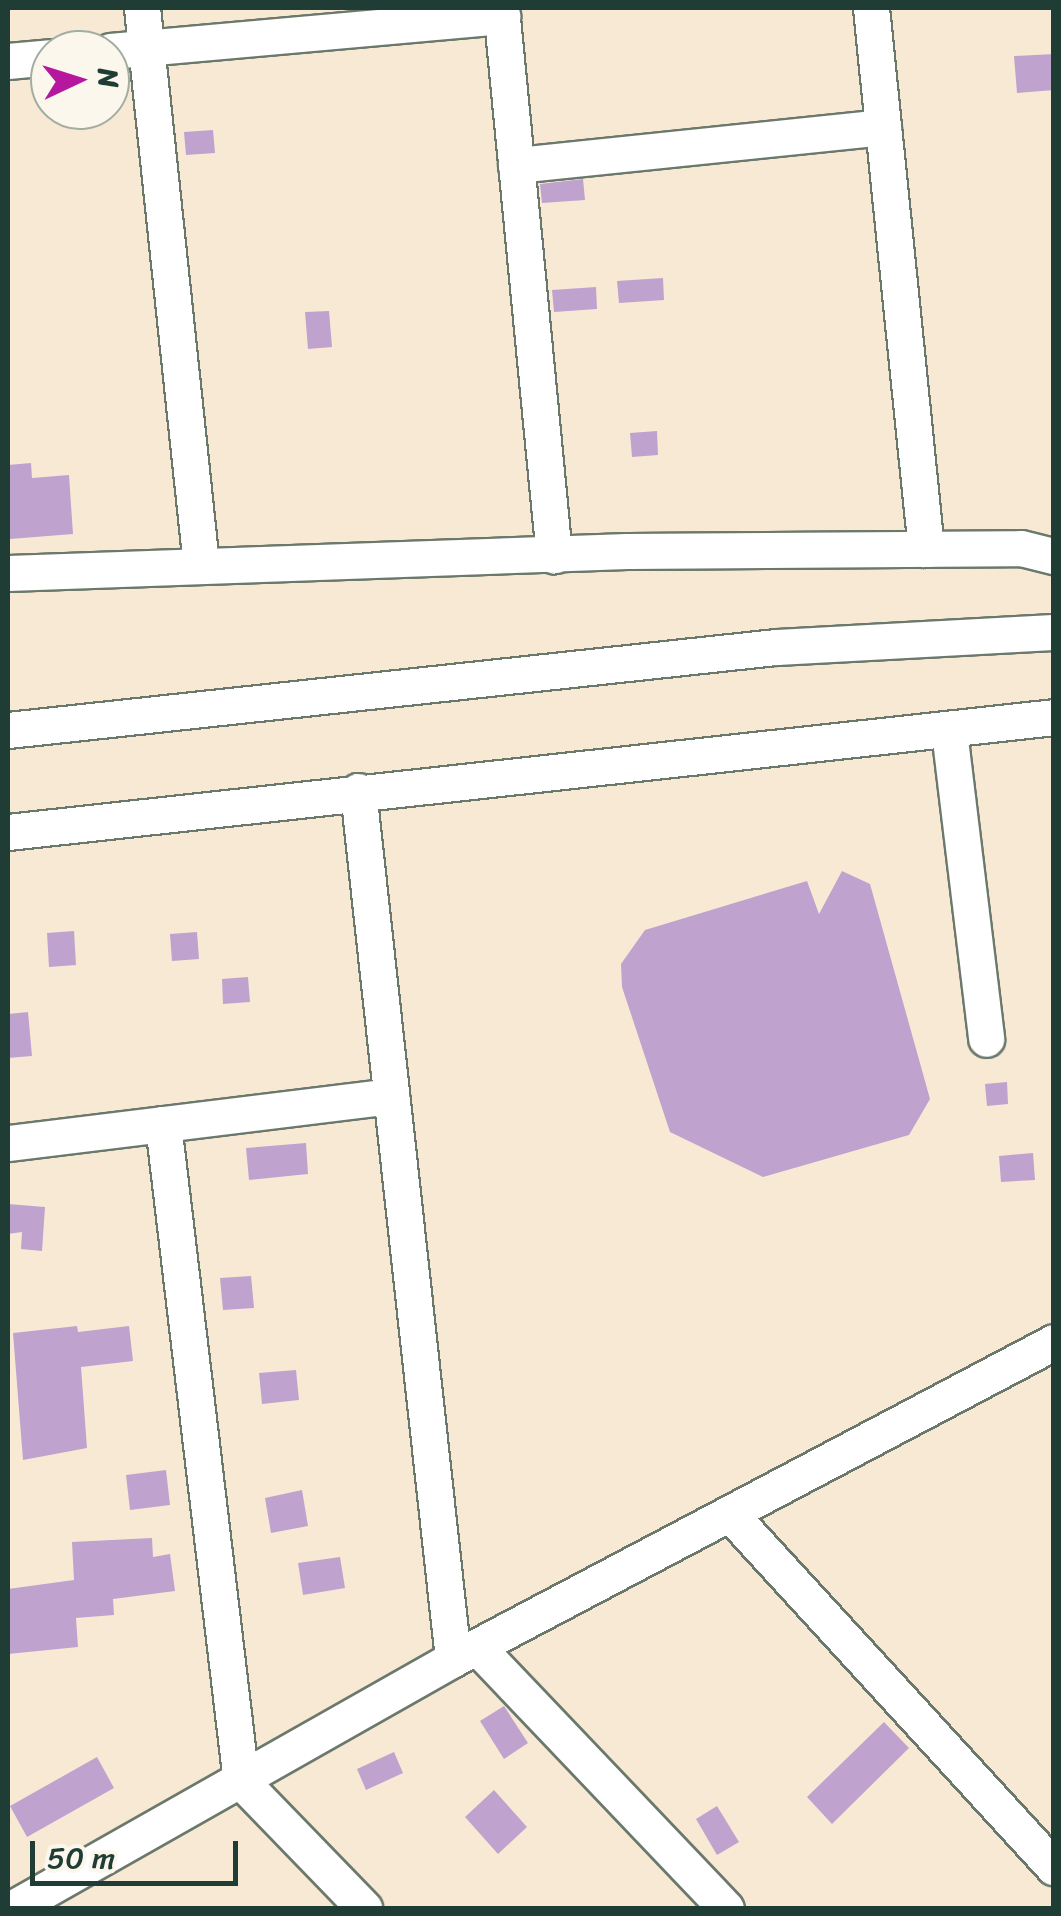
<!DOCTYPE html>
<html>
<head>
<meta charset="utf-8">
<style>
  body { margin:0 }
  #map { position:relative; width:1061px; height:1916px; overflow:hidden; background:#f8e9d5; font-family:Sriracha,sans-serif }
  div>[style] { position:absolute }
  .building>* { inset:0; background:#c0a2cf }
  .roads { filter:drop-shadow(2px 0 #6b796c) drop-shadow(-2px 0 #6b796c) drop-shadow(0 2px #6b796c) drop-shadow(0 -2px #6b796c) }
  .minor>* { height:35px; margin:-17.5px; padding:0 17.5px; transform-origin:17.5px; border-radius:17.5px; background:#fff }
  span { translate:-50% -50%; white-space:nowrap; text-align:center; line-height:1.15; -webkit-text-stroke:9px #fbf7ec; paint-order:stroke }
  .frame { position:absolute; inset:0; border:10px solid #1f3d34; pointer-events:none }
  .north { position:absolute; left:30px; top:30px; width:100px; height:100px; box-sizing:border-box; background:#fbf7ec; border:2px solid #a3ada2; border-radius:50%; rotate:86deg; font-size:28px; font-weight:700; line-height:40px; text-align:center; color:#1f3d34 }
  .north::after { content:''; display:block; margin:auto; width:35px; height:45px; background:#b5179e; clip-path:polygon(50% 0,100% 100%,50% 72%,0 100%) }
  .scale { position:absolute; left:30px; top:1841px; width:208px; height:45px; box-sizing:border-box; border:5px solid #1f3d34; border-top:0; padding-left:12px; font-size:30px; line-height:35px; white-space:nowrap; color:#1f3d34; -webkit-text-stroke:8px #fbf7ec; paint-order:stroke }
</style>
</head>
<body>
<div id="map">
  <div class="building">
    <div style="clip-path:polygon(1054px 54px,1054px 90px,1017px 93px,1014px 56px)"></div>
    <div style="clip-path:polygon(213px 130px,215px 153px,186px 155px,184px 132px)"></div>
    <div style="clip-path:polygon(583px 179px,585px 200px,542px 203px,540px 184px)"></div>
    <div style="clip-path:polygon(663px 278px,664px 300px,619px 303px,617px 281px)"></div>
    <div style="clip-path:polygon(596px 287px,597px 309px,554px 312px,552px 290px)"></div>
    <div style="clip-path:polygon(329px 311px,332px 347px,308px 349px,305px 312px)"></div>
    <div style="clip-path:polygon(657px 431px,658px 455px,632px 457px,630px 433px)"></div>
    <div style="clip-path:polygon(31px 463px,32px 478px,69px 475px,73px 534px,10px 539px,8px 465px)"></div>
    <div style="clip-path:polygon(842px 871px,870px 884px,930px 1099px,909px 1135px,763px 1177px,670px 1132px,622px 987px,621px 964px,645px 930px,807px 881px,819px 914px)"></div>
    <div style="clip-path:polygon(74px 931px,76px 965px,49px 967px,47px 933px)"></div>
    <div style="clip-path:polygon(197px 932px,199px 959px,172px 961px,170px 934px)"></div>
    <div style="clip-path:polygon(248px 977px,250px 1002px,223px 1004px,222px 979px)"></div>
    <div style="clip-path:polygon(28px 1012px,32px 1056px,8px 1058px,8px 1014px)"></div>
    <div style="clip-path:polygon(1007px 1082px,1008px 1104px,987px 1106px,985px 1084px)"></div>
    <div style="clip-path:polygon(306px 1143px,308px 1174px,249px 1180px,246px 1148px)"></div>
    <div style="clip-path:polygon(1033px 1153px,1035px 1180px,1001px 1182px,999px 1156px)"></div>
    <div style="clip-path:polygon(8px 1204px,45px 1207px,42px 1251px,21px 1249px,22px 1232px,8px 1234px)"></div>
    <div style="clip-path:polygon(251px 1276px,254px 1308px,223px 1310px,220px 1278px)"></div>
    <div style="clip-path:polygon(77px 1326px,78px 1332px,129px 1326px,133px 1361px,81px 1367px,87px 1448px,23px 1460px,13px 1333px)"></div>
    <div style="clip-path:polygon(296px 1370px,299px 1400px,262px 1404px,259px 1373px)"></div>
    <div style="clip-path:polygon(166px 1470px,170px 1505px,130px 1510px,126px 1475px)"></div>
    <div style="clip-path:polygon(302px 1490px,308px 1526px,271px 1533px,265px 1498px)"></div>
    <div style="clip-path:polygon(152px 1538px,153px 1557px,170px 1554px,175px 1591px,113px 1599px,114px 1615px,76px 1618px,78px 1647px,8px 1654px,8px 1589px,74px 1580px,72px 1542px)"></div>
    <div style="clip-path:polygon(340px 1557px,345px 1588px,303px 1595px,298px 1563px)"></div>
    <div style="clip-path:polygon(504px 1706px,528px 1743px,504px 1759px,480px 1721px)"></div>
    <div style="clip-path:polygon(884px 1722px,909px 1748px,832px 1824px,807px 1797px)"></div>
    <div style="clip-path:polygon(394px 1752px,403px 1773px,366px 1790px,357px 1769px)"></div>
    <div style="clip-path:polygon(97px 1757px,114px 1788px,27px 1837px,10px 1806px)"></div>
    <div style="clip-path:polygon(494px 1790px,527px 1827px,498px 1854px,465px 1817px)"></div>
    <div style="clip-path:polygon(717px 1806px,739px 1842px,717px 1855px,696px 1819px)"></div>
  </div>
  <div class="roads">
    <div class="minor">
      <div style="left:142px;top:8px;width:560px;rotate:83.95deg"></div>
      <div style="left:501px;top:8px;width:550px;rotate:84.47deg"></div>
      <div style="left:871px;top:8px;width:544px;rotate:84.2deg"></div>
      <div style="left:110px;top:51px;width:394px;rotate:-5.1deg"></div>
      <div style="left:8px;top:61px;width:42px;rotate:-5.4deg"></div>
      <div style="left:516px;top:165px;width:369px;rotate:-5.9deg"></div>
      <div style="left:8px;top:573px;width:619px;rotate:-2.04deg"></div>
      <div style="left:627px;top:551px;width:394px;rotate:-0.4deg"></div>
      <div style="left:1021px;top:548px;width:34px;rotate:14deg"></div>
      <div style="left:8px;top:730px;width:772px;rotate:-6.17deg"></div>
      <div style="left:776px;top:647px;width:278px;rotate:-3.1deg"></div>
      <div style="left:949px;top:731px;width:310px;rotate:83.1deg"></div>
      <div style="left:358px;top:791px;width:873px;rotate:83.75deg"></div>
      <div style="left:8px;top:832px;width:1052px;rotate:-6.27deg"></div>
      <div style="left:163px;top:1124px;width:662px;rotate:83.23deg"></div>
      <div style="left:241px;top:1781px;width:177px;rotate:45.9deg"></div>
      <div style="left:8px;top:1143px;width:386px;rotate:-7deg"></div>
      <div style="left:731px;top:1515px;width:478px;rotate:47.5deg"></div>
      <div style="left:479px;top:1649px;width:358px;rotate:46.4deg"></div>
      <div style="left:13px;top:1908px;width:506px;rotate:-29.51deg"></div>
      <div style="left:453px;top:1659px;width:679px;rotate:-27.81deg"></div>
    </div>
  </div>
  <div class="frame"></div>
  <div class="north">N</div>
  <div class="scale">50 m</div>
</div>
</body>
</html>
